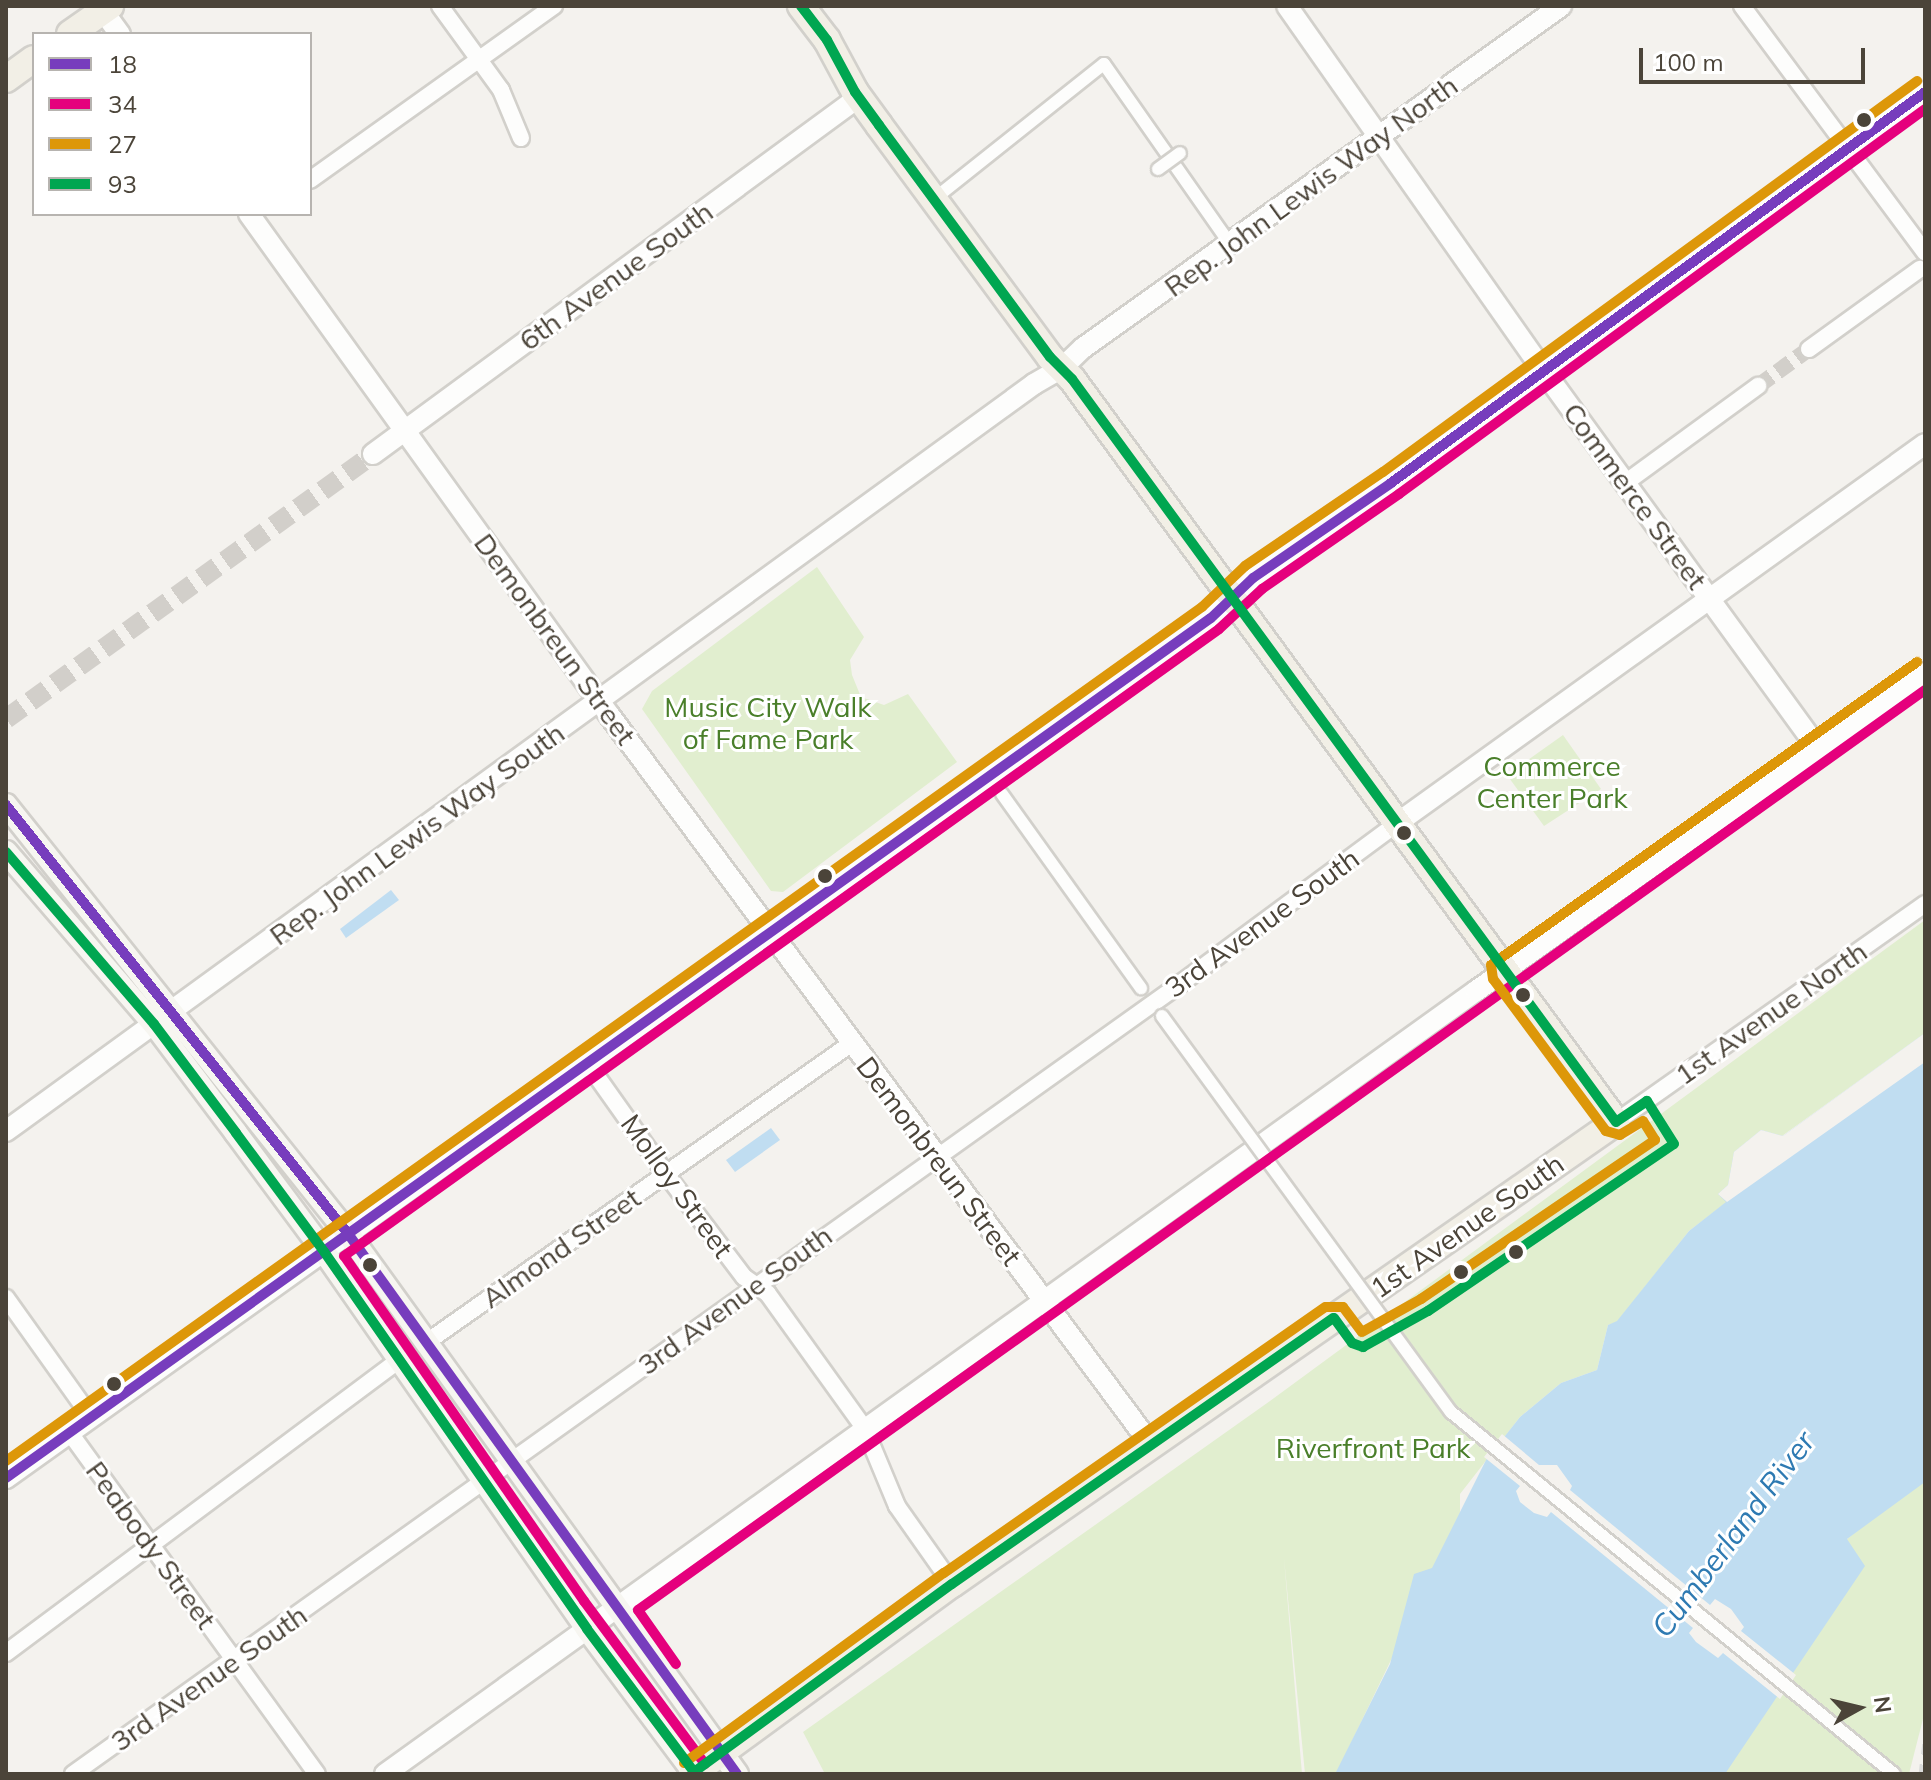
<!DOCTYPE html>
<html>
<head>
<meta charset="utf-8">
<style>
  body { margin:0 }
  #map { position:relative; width:1931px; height:1780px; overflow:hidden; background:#f4f2ee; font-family:Mulish,sans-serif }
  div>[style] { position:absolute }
  .green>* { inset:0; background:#e1eecf }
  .water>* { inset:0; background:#c0ddf1 }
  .pier>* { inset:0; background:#f4f2ee }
  .minor-tunnel>* { height:16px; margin-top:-8px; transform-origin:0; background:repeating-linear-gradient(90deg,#d2cfca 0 16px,transparent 0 24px) }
  .tertiary-tunnel>* { height:20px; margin-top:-10px; transform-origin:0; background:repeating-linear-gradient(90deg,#d2cfca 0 20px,transparent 0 30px) }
  .roads { filter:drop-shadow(2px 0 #d2d0cb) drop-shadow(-2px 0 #d2d0cb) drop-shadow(0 2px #d2d0cb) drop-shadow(0 -2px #d2d0cb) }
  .pedestrian>* { height:12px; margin:-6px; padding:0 6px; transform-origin:6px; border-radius:6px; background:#fdfdfc }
  .minor>* { height:16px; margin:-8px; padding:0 8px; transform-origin:8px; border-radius:8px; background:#fdfdfc }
  .tertiary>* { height:20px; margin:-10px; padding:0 10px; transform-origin:10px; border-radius:10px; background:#fdfdfc }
  .secondary>* { height:22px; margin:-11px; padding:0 11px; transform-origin:11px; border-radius:11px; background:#f7f6f1 }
  .primary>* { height:26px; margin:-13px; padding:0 13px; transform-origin:13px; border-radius:13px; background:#f2efe6 }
  .rail>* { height:5px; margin-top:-2.5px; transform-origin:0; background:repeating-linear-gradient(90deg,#dbdbda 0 10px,transparent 0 20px) }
  .bridges { filter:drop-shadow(2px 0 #d2d0cb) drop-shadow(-2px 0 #d2d0cb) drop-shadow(0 2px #d2d0cb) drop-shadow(0 -2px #d2d0cb) }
  .pedestrian-bridge>* { height:12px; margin:-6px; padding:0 6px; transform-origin:6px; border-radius:6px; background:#fdfdfc }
  .bus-1>* { height:10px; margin:-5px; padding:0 5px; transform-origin:5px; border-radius:5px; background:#773dbd }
  .bus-2>* { height:10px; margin:-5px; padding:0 5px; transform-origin:5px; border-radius:5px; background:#e5007d }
  .bus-3>* { height:10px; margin:-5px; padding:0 5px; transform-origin:5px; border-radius:5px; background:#dd9709 }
  .bus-4>* { height:10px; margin:-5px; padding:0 5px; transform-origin:5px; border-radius:5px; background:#00a651 }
  .dots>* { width:22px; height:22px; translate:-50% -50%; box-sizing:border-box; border:4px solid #fff; border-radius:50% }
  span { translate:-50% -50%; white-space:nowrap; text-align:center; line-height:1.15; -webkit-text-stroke:6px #fff; paint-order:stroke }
  .street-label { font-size:28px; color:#4b4439 }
  .park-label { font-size:28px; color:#4a7f2a }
  .water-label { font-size:30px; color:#2e7ab2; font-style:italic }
  .frame { position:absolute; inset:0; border:8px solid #4b4439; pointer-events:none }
  .legend { position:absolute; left:32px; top:32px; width:280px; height:184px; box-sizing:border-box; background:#fff; border:2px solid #b7b4b0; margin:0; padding:10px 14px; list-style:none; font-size:24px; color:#4b4439 }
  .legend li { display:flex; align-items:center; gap:16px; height:40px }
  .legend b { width:40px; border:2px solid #b7b4b0 }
  .north { position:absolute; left:1819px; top:1668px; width:80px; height:80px; -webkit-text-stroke:6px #fff; paint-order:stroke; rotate:82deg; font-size:22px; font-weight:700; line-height:32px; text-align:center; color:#4b4439 }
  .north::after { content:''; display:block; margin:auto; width:28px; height:36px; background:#4b4439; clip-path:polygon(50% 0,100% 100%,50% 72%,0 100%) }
  .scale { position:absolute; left:1639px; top:48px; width:226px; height:36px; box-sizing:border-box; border:4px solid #4b4439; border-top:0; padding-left:10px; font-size:24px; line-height:28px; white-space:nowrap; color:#4b4439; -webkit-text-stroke:6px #fff; paint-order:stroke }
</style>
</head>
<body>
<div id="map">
  <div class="green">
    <div style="clip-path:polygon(817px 567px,864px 637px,850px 660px,852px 675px,861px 697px,884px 705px,908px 694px,957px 762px,783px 892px,771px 891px,642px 709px,652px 691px)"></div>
    <div style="clip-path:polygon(1563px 735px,1601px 789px,1544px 826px,1507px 775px)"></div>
    <div style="clip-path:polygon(1925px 920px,1925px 1033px,1782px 1136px,1761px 1130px,1734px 1152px,1727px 1202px,1689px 1231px,1617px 1322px,1608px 1325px,1597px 1370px,1561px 1383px,1520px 1417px,1460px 1494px,1460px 1517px,1336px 1774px,1305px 1774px,1284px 1558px,1302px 1774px,825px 1774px,803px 1732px,1270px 1401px)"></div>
    <div style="clip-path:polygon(1925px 1471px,1925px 1711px,1909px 1774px,1724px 1774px,1846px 1540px)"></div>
  </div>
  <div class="water">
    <div style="clip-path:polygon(391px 890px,399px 900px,346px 938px,340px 929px)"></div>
    <div style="clip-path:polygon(1925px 1033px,1925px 1482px,1847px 1539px,1865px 1566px,1725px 1774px,1335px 1774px,1390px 1664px,1414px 1574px,1432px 1568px,1486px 1460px,1520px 1417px,1561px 1383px,1597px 1370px,1608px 1325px,1617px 1321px,1689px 1231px,1726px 1202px,1718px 1194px,1728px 1185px,1734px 1152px,1761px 1130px,1783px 1136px)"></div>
    <div style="clip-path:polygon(771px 1128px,780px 1140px,735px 1172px,726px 1160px)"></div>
  </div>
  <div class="pier">
    <div style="clip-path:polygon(1925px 1033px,1925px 1062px,1727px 1202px,1718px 1194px,1728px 1185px,1734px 1152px,1761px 1130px,1783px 1136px)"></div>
    <div style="clip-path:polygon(1502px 1434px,1539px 1465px,1557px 1465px,1572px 1486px,1570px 1490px,1710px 1605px,1715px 1599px,1731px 1609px,1744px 1627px,1741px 1631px,1796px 1675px,1780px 1699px,1723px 1653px,1718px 1658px,1696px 1642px,1689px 1633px,1693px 1628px,1551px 1512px,1547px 1517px,1534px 1513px,1520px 1502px,1516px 1491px,1520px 1486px,1484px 1457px)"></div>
  </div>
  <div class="minor-tunnel">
    <div style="left:1758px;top:386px;width:63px;rotate:-36deg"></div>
  </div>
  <div class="tertiary-tunnel">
    <div style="left:6px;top:719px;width:453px;rotate:-35.8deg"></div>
  </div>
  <div class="roads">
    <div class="pedestrian">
      <div style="left:934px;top:199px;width:217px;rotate:-38.5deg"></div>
      <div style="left:1104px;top:64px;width:220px;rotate:55deg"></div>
      <div style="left:1002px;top:794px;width:239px;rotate:54.4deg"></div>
    </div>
    <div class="minor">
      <div style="left:440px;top:6px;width:104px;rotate:54deg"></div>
      <div style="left:501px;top:90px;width:52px;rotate:67.4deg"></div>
      <div style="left:1742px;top:6px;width:307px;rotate:53.4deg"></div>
      <div style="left:310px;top:180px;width:300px;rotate:-35.5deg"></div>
      <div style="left:1809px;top:349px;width:137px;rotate:-35.8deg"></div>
      <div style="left:1625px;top:483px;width:165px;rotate:-36.1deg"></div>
      <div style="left:588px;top:1064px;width:135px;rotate:54.7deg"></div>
      <div style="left:666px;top:1174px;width:129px;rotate:52.9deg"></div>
      <div style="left:744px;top:1277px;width:29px;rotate:35deg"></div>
      <div style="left:768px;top:1294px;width:166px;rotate:54.3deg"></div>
      <div style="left:865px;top:1429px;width:83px;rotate:67.4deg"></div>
      <div style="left:897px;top:1506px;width:95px;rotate:54.8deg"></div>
      <div style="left:1616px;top:1122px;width:378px;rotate:-35.2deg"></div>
      <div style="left:6px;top:1298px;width:146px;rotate:54.5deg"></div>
      <div style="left:427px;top:1342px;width:520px;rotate:-35.13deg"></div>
      <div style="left:70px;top:1433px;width:421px;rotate:54.1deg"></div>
      <div style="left:6px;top:1653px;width:489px;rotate:-36.7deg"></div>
      <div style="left:73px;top:1774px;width:1360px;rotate:-35.51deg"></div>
      <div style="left:1180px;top:984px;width:269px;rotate:-36.5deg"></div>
    </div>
    <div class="tertiary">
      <div style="left:1287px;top:6px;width:459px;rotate:54.9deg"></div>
      <div style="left:1551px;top:381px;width:455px;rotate:54deg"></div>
      <div style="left:103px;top:11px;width:29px;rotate:54deg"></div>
      <div style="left:249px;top:214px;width:618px;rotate:54.28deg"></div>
      <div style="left:610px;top:716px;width:909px;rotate:53.41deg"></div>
      <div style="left:373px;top:454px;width:603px;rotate:-36.3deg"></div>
      <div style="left:1396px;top:824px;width:651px;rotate:-35.69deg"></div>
      <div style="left:6px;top:1131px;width:1271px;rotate:-36deg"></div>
      <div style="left:1034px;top:384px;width:32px;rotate:-30deg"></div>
      <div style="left:1062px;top:368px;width:29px;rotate:-44deg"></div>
      <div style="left:1083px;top:348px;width:588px;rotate:-35.58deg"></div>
      <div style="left:6px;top:1478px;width:1480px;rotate:-35.52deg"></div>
      <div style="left:1211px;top:618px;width:58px;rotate:-43.6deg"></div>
      <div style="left:1253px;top:578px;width:168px;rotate:-34.5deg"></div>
      <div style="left:1391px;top:483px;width:662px;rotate:-36.21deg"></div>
      <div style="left:385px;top:1774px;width:1343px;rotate:-35.67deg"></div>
      <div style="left:1476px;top:991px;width:550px;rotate:-35.31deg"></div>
    </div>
    <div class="secondary">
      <div style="left:6px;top:805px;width:550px;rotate:51.42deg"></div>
      <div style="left:349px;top:1235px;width:664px;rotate:54.25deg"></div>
      <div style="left:6px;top:852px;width:227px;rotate:49.3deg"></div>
      <div style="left:154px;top:1024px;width:136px;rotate:53deg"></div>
      <div style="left:236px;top:1133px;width:149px;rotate:53.4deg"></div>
      <div style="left:325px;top:1253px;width:458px;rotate:55.1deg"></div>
      <div style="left:587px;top:1629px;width:181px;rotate:53.3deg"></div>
    </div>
    <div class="primary">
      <div style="left:70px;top:34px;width:49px;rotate:-35deg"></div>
      <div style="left:6px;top:79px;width:34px;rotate:-36deg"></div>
      <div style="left:692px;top:1774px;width:322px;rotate:-36.2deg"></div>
      <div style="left:952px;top:1584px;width:809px;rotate:-34.83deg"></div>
      <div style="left:1616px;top:1122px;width:921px;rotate:-126.21deg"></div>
      <div style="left:1072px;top:379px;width:31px;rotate:-135deg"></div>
      <div style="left:1050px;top:357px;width:288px;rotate:-126.4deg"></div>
      <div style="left:879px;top:125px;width:41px;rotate:-126deg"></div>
      <div style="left:855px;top:92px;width:59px;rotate:-118.3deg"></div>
      <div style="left:827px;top:40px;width:43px;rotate:-127.4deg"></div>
    </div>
  </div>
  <div class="rail">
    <div style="left:1921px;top:1774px;width:35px;rotate:-83deg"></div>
  </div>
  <div class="bridges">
    <div class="pedestrian-bridge">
      <div style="left:1158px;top:169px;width:27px;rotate:-36deg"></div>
      <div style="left:1162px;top:1016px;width:490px;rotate:53.9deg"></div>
      <div style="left:1451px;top:1412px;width:572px;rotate:39.25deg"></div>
    </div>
  </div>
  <div class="bus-1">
    <div style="left:6px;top:805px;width:550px;rotate:51.42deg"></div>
    <div style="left:349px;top:1235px;width:664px;rotate:54.25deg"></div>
    <div style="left:6px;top:1478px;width:1480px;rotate:-35.52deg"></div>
    <div style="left:1211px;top:618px;width:58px;rotate:-43.6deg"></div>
    <div style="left:1253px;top:578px;width:168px;rotate:-34.5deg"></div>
    <div style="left:1391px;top:483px;width:662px;rotate:-36.21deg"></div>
  </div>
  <div class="bus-2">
    <div style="left:676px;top:1664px;width:66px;rotate:-125.1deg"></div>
    <div style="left:638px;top:1610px;width:1582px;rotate:-35.56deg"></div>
    <div style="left:705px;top:1764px;width:203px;rotate:-126.6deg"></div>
    <div style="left:584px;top:1601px;width:420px;rotate:-124.8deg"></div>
    <div style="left:344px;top:1256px;width:1076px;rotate:-35.62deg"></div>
    <div style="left:1219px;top:629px;width:59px;rotate:-42.9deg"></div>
    <div style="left:1262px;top:589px;width:167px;rotate:-34.7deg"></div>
    <div style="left:1399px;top:494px;width:652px;rotate:-36.2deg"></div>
  </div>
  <div class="bus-3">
    <div style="left:6px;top:1461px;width:1470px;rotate:-35.53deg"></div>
    <div style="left:1202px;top:607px;width:59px;rotate:-43.6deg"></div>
    <div style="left:1245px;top:566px;width:167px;rotate:-34.3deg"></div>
    <div style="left:1383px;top:472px;width:662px;rotate:-36.21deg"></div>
    <div style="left:684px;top:1763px;width:322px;rotate:-36.2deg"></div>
    <div style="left:944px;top:1573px;width:465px;rotate:-34.9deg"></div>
    <div style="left:1326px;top:1307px;width:17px"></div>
    <div style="left:1343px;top:1307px;width:31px;rotate:53deg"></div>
    <div style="left:1362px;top:1332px;width:68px;rotate:-29.2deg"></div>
    <div style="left:1421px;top:1299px;width:283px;rotate:-34.2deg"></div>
    <div style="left:1655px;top:1140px;width:22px;rotate:-122deg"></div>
    <div style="left:1643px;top:1121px;width:27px;rotate:149deg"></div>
    <div style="left:1620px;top:1135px;width:15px;rotate:-164deg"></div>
    <div style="left:1606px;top:1131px;width:189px;rotate:-126.6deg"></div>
    <div style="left:1493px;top:979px;width:14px;rotate:-98deg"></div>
    <div style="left:1491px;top:965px;width:523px;rotate:-35.42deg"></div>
  </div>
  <div class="bus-4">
    <div style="left:6px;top:852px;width:227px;rotate:49.3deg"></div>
    <div style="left:154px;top:1024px;width:136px;rotate:53deg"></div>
    <div style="left:236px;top:1133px;width:149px;rotate:53.4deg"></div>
    <div style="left:325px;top:1253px;width:458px;rotate:55.1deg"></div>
    <div style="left:587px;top:1629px;width:179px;rotate:53.2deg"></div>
    <div style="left:694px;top:1772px;width:319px;rotate:-36.1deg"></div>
    <div style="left:952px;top:1584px;width:465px;rotate:-34.9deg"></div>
    <div style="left:1334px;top:1318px;width:31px;rotate:54deg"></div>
    <div style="left:1352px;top:1343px;width:12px;rotate:20deg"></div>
    <div style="left:1363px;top:1347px;width:74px;rotate:-29deg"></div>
    <div style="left:1428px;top:1311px;width:297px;rotate:-34.2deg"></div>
    <div style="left:1674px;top:1144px;width:51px;rotate:-122.1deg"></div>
    <div style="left:1647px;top:1101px;width:37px;rotate:146deg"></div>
    <div style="left:1616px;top:1122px;width:921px;rotate:-126.21deg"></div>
    <div style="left:1072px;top:379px;width:31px;rotate:-135deg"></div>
    <div style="left:1050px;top:357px;width:288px;rotate:-126.4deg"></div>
    <div style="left:879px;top:125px;width:41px;rotate:-126deg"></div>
    <div style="left:855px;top:92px;width:59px;rotate:-118.3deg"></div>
    <div style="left:827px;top:40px;width:43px;rotate:-127.4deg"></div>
  </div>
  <div class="dots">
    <div style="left:1864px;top:120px;background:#4b4439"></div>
    <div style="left:1404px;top:833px;background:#4b4439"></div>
    <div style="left:825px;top:876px;background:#4b4439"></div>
    <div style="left:1523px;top:995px;background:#4b4439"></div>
    <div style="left:1516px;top:1252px;background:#4b4439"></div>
    <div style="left:370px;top:1265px;background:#4b4439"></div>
    <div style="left:1461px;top:1272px;background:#4b4439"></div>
    <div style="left:114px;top:1384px;background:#4b4439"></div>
  </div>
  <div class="street-label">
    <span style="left:1311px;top:186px;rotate:-36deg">Rep. John Lewis Way North</span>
    <span style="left:616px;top:276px;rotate:-36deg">6th Avenue South</span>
    <span style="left:1635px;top:496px;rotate:54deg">Commerce Street</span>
    <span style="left:555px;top:639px;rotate:54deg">Demonbreun Street</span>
    <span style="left:417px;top:834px;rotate:-36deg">Rep. John Lewis Way South</span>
    <span style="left:1262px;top:923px;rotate:-36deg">3rd Avenue South</span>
    <span style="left:1771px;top:1013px;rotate:-35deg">1st Avenue North</span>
    <span style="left:939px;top:1161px;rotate:53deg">Demonbreun Street</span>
    <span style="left:677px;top:1186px;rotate:54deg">Molloy Street</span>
    <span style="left:1467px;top:1226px;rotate:-35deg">1st Avenue South</span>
    <span style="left:561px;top:1248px;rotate:-35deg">Almond Street</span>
    <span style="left:735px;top:1300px;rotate:-36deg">3rd Avenue South</span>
    <span style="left:151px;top:1545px;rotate:54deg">Peabody Street</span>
    <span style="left:209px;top:1678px;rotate:-35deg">3rd Avenue South</span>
  </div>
  <div class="park-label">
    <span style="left:768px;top:723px">Music City Walk<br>of Fame Park</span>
    <span style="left:1552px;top:782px">Commerce<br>Center Park</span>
    <span style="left:1373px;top:1448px">Riverfront Park</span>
  </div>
  <div class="water-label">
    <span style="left:1733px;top:1534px;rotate:-53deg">Cumberland River</span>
  </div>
  <div class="frame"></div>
  <ul class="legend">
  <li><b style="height:10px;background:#773dbd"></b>18</li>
  <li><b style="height:10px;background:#e5007d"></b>34</li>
  <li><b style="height:10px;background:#dd9709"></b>27</li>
  <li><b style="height:10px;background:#00a651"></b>93</li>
  </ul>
  <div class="north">N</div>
  <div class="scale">100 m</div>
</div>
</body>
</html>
